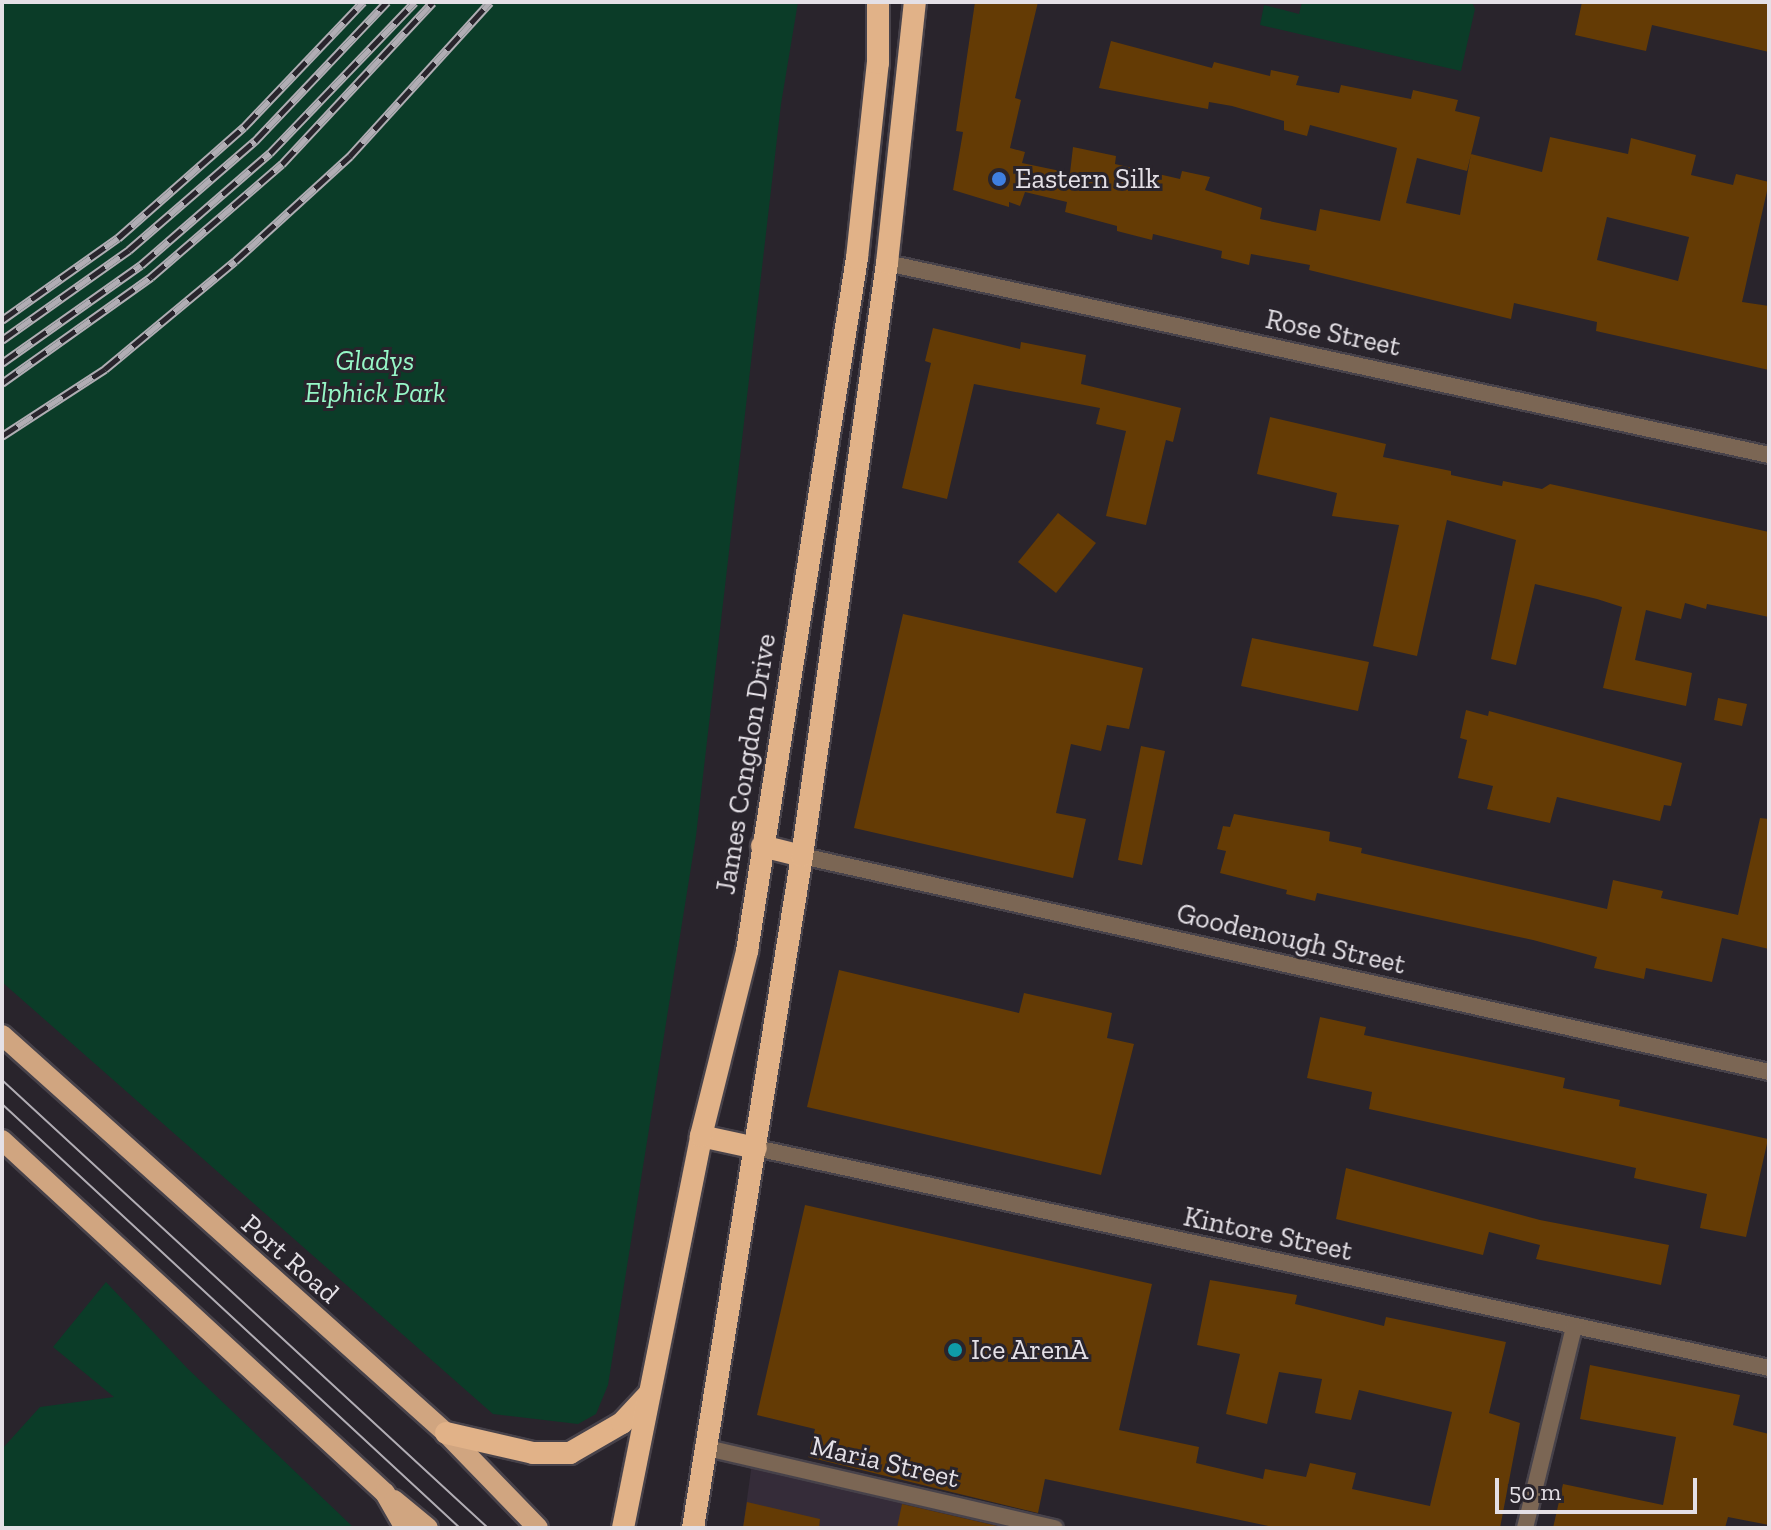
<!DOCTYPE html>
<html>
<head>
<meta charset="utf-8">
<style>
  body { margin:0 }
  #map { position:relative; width:1771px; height:1530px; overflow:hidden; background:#29242c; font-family:"Zilla Slab",serif }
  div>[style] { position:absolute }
  .built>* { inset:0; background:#352c39 }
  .green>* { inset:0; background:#0b3c28 }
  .building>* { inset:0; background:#643b05 }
  .roads { filter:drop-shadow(2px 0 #47424a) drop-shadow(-2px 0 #47424a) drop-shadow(0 2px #47424a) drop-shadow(0 -2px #47424a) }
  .minor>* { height:16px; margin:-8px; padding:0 8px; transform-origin:8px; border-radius:8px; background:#7b6654 }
  .primary>* { height:20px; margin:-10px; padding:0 10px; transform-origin:10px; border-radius:10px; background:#d0a580 }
  .trunk>* { height:22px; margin:-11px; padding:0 11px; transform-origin:11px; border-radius:11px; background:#e1b288 }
  .tram>* { height:2px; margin:-1px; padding:0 1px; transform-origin:1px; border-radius:1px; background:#b1adb4 }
  .rail>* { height:9px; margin-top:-4.5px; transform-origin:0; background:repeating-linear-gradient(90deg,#29242c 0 18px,#b1adb4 0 36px); box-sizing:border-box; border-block:2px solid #b1adb4 }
  .dots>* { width:22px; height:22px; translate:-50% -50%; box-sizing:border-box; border:4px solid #29242c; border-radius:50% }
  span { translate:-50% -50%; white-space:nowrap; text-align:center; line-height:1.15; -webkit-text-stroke:6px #29242c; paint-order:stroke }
  .poi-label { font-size:28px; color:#e4e0e6 }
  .left { translate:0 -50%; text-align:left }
  .street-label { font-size:28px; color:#e4e0e6 }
  .park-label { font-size:28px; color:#96f7c7; font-style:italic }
  .frame { position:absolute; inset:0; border:4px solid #e4e0e6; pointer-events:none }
  .scale { position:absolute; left:1495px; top:1478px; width:202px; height:36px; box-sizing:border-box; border:4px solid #e4e0e6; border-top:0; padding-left:10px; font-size:24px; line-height:28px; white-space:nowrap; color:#e4e0e6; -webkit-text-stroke:6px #29242c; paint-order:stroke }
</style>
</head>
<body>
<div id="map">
  <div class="built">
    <div style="clip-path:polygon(752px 1463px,1016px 1528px,743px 1528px)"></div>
  </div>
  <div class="green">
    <div style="clip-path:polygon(2px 2px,798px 2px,781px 104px,696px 836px,608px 1385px,596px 1414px,578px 1424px,493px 1414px,2px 982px)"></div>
    <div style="clip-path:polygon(1302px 2px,1472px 2px,1475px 9px,1461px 71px,1260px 25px,1264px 5px,1299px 14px)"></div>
    <div style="clip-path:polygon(106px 1282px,187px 1368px,354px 1528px,2px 1528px,2px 1449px,40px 1407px,114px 1397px,53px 1347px)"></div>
  </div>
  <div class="building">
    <div style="clip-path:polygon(evenodd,975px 2px,1038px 2px,1015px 98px,1021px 100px,1010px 148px,1025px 152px,1022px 163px,1070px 173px,1073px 147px,1116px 156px,1115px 164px,1180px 179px,1182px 171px,1210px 177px,1205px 190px,1262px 208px,1260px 219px,1316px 231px,1320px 209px,1380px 221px,1397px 148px,1310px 125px,1307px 136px,1284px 130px,1284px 121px,1232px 106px,1209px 102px,1208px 109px,1099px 88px,1111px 41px,1212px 68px,1214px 62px,1270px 76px,1271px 70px,1299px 76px,1296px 85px,1339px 93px,1341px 85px,1411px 99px,1413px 90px,1458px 100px,1455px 111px,1480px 117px,1467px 171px,1417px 158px,1406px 203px,1460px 215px,1471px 154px,1542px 172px,1550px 137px,1628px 154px,1631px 138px,1696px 155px,1691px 175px,1733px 185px,1736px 174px,1769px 182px,1742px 302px,1769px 306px,1769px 370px,1596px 331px,1597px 322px,1514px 303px,1511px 319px,1309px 270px,1310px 265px,1251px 254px,1249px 265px,1221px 258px,1222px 251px,1153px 234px,1152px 240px,1117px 231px,1117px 226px,1065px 212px,1067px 202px,1025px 192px,1020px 206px,1009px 202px,1009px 207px,953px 190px,963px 132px,956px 131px,975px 2px,1607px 217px,1689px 237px,1678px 281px,1597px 260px,1607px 217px)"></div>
    <div style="clip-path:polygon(1582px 2px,1769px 2px,1769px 52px,1652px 25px,1646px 51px,1575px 35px)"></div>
    <div style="clip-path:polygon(933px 328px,1020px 349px,1021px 342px,1086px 355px,1081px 384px,1181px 408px,1173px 442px,1166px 440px,1146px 525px,1106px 516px,1126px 431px,1096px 424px,1100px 408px,974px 384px,947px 499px,902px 488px,931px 363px,925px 361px)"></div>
    <div style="clip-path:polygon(1270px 417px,1386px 444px,1383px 457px,1451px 471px,1451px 475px,1502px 486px,1503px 481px,1542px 489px,1550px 484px,1769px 532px,1769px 617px,1707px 604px,1706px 609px,1685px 603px,1681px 619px,1646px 610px,1635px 660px,1692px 673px,1686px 706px,1603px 688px,1622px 607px,1597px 599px,1535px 584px,1516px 665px,1491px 659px,1516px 540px,1447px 520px,1417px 656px,1373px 646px,1399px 525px,1332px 516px,1337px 493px,1257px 474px)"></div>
    <div style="clip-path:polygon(1058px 513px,1096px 543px,1056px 593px,1018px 562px)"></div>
    <div style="clip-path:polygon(903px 614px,1143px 668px,1129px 729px,1107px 725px,1101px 751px,1071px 744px,1056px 813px,1086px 819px,1073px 878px,854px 828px)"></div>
    <div style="clip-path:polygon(1252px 638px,1369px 662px,1358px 711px,1241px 686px)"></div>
    <div style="clip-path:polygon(1718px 698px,1747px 704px,1742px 726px,1714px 720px)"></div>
    <div style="clip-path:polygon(1466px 710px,1488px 716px,1489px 711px,1682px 763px,1671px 806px,1664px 805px,1660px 821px,1557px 797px,1550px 823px,1487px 809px,1493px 786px,1458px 778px,1467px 740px,1460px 738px)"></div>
    <div style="clip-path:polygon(1141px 746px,1165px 751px,1142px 865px,1118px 860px)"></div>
    <div style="clip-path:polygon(1234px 814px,1330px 832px,1329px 841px,1362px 848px,1361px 853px,1607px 909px,1613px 880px,1663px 891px,1661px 898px,1738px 915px,1760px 818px,1769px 819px,1769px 949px,1722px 938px,1712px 982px,1646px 968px,1644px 979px,1594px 968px,1597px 957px,1533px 940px,1317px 893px,1315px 901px,1286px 894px,1287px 890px,1220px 873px,1226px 851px,1217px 849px,1223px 826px,1230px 827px)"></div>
    <div style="clip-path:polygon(839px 970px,1019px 1013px,1024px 993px,1112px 1013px,1107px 1038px,1134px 1044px,1101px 1175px,807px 1107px)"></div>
    <div style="clip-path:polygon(1320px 1017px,1366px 1027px,1364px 1035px,1565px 1078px,1563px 1088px,1620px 1100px,1619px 1106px,1768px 1139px,1746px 1237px,1700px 1228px,1707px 1194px,1634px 1178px,1636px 1168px,1369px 1109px,1372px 1092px,1307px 1078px)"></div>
    <div style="clip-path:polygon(1346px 1168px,1540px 1220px,1669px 1245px,1661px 1285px,1536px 1259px,1540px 1245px,1489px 1232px,1483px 1255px,1336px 1219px)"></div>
    <div style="clip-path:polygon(805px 1205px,1152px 1284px,1119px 1430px,1199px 1447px,1196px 1463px,1263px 1479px,1265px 1469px,1306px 1477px,1310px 1463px,1356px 1473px,1352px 1489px,1430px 1506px,1452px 1412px,1359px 1390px,1351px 1420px,1315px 1413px,1322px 1379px,1279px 1372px,1267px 1424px,1226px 1414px,1240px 1354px,1197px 1345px,1210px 1280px,1297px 1295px,1295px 1304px,1384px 1326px,1386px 1317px,1506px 1342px,1489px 1413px,1520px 1423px,1500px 1528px,1278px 1528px,1045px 1479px,1038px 1513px,808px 1457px,815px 1429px,757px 1415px)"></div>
    <div style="clip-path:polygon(1590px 1365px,1740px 1395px,1733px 1425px,1769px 1434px,1769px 1525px,1728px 1517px,1725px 1528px,1553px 1528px,1563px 1484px,1663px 1505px,1676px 1437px,1580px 1419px)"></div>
    <div style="clip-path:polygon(747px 1502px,820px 1519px,819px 1528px,743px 1528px)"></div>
    <div style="clip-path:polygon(902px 1504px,1006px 1528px,897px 1528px)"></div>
  </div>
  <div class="roads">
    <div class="minor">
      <div style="left:887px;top:263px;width:903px;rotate:12.28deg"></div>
      <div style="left:802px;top:856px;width:991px;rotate:12.59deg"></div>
      <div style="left:756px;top:1148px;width:1037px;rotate:12.25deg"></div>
      <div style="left:703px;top:1447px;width:361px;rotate:13deg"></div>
      <div style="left:1525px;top:1528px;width:207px;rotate:-76.3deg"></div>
    </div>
    <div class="primary">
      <div style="left:2px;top:1035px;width:596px;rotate:41.87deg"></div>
      <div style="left:446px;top:1433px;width:132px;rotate:45.9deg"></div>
      <div style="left:2px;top:1140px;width:521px;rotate:42.67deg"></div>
      <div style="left:385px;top:1493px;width:40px;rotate:60.3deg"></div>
      <div style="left:394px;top:1500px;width:44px;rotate:39.5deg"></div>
    </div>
    <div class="trunk">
      <div style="left:762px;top:846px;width:41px;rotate:14deg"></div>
      <div style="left:701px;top:1136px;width:56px;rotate:12.3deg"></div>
      <div style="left:446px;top:1433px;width:89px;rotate:12.9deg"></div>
      <div style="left:533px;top:1453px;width:37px"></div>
      <div style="left:570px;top:1453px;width:60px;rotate:-30deg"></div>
      <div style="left:622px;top:1423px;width:38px;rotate:-47deg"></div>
      <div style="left:623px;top:1528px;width:400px;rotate:-78.7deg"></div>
      <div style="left:701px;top:1136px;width:191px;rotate:-76deg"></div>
      <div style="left:747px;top:951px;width:702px;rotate:-80.98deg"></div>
      <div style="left:857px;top:258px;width:196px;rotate:-83.9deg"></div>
      <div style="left:878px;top:63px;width:61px;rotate:-90deg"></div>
      <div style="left:693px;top:1528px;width:681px;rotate:-80.79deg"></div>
      <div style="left:802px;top:856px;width:599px;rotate:-81.84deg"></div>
      <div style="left:887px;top:263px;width:262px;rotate:-83.9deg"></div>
    </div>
  </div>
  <div class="tram">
    <div style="left:2px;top:1080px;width:661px;rotate:42.67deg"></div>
    <div style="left:2px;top:1104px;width:624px;rotate:42.79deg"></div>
  </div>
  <div class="rail">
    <div style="left:2px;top:320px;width:142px;rotate:-35.3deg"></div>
    <div style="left:118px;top:238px;width:168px;rotate:-41.4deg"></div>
    <div style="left:244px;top:127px;width:173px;rotate:-46.4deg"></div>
    <div style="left:2px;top:340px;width:156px;rotate:-35.3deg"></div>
    <div style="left:129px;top:250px;width:167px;rotate:-40.9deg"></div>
    <div style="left:255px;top:141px;width:192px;rotate:-46.5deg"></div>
    <div style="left:2px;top:363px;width:170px;rotate:-35.2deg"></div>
    <div style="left:141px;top:265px;width:171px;rotate:-41deg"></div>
    <div style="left:270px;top:153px;width:209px;rotate:-46.2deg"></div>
    <div style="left:2px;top:383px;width:183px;rotate:-35.4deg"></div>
    <div style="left:151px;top:277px;width:173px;rotate:-40.8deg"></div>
    <div style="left:282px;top:164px;width:221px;rotate:-47deg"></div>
    <div style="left:2px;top:436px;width:123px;rotate:-33deg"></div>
    <div style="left:105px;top:369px;width:169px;rotate:-39.7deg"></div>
    <div style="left:235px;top:261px;width:156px;rotate:-42.4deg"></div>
    <div style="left:350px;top:156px;width:208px;rotate:-47.7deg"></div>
  </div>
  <div class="dots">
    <div style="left:999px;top:179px;background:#3f7fe0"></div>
    <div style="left:955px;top:1350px;background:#0f9aa8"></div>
  </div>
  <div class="poi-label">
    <span class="left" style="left:1015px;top:179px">Eastern Silk</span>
    <span class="left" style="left:971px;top:1350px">Ice ArenA</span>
  </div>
  <div class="street-label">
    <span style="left:1333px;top:333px;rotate:12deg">Rose Street</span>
    <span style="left:746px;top:764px;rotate:-81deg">James Congdon Drive</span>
    <span style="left:1291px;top:939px;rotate:13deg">Goodenough Street</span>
    <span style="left:1268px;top:1234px;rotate:12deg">Kintore Street</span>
    <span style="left:290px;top:1259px;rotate:41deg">Port Road</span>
    <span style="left:885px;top:1462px;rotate:13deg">Maria Street</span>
  </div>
  <div class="park-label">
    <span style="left:375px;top:377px">Gladys<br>Elphick Park</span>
  </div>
  <div class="frame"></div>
  <div class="scale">50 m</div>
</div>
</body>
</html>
